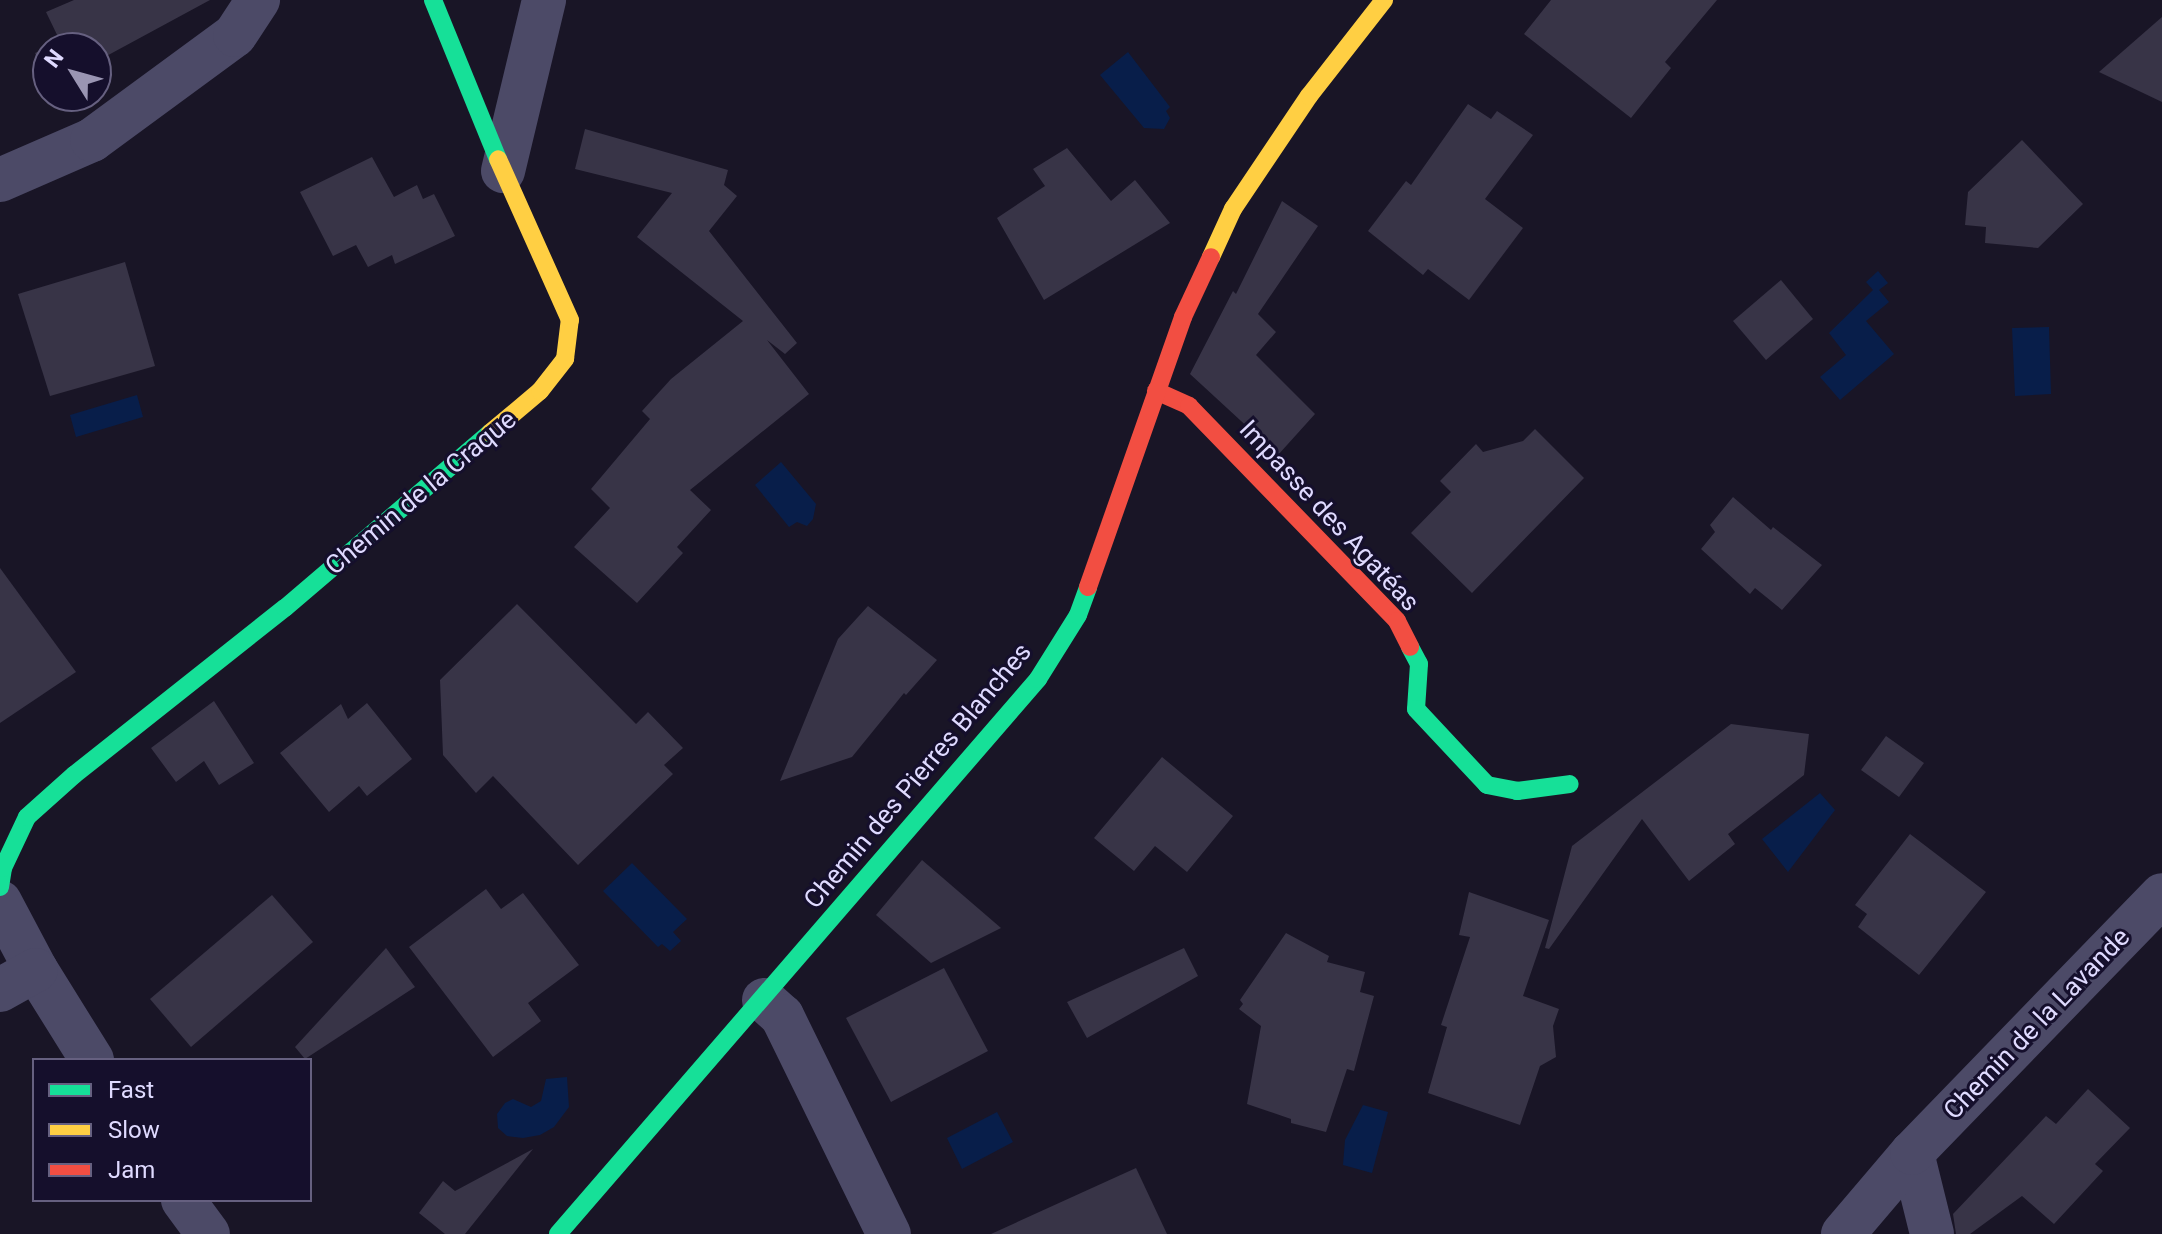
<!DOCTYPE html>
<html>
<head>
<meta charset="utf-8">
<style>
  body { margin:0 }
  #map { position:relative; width:2162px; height:1234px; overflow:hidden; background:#191526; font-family:Roboto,sans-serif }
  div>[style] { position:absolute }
  .water>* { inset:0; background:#081e4a }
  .building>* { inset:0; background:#383447 }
  .street>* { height:44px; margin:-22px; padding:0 22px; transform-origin:22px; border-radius:22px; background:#4c4a67 }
  .fast>* { height:18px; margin:-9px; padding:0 9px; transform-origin:9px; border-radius:9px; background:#16e098 }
  .slow>* { height:18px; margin:-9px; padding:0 9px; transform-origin:9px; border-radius:9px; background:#ffcf43 }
  .jam>* { height:18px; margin:-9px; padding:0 9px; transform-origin:9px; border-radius:9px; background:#f24e42 }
  span { translate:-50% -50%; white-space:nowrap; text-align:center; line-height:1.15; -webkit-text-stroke:6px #150f2c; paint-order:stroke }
  .street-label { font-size:26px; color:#dfdaff }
  .legend { position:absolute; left:32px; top:1058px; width:280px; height:144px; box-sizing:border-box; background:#150f2c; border:2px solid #666080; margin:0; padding:10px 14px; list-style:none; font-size:24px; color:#dfdaff }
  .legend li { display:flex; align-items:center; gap:16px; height:40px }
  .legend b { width:40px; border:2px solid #666080 }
  .north { position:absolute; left:32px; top:32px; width:80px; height:80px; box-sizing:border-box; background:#150f2c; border:2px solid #666080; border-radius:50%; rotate:307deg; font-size:22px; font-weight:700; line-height:32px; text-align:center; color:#dfdaff }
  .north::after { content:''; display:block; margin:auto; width:28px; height:36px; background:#9a95b3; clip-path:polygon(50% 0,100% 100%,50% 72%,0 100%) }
</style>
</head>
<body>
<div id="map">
  <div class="water">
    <div style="clip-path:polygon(1128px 52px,1170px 107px,1166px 111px,1170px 118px,1164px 129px,1144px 128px,1100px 75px)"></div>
    <div style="clip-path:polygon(1878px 271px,1888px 283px,1879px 290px,1889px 302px,1866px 321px,1894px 354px,1840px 400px,1820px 377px,1846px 355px,1829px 333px,1873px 290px,1866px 282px)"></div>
    <div style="clip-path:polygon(2049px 327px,2051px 394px,2015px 396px,2012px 328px)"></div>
    <div style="clip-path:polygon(137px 395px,143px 417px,76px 437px,70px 415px)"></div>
    <div style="clip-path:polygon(781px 462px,816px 504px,813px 519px,807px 526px,797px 522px,789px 527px,755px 485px)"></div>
    <div style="clip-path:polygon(1820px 793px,1835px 810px,1788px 872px,1762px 839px)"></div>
    <div style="clip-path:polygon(632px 863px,687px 919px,673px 932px,681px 941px,670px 951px,662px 944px,658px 947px,603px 891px)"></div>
    <div style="clip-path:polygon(567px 1077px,569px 1107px,554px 1127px,540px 1135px,523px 1138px,507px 1136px,498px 1128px,497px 1114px,505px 1103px,513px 1099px,531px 1107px,541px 1101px,546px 1079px)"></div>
    <div style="clip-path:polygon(1363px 1105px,1388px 1112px,1372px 1173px,1343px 1165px,1345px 1140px)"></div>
    <div style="clip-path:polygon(997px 1112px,1013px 1142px,962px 1169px,947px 1138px)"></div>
  </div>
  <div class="building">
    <div style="clip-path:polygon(74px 0,210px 0,101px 59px,105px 68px,96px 72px,96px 48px,48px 48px,48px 81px,35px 53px,60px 41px,46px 12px)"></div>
    <div style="clip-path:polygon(1551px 0,1717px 0,1665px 62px,1671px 68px,1631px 118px,1524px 34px)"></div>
    <div style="clip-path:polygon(2162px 17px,2162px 102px,2099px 72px)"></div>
    <div style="clip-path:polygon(1468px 104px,1491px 119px,1497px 111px,1533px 135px,1485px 199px,1523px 228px,1469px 300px,1428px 269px,1423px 275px,1368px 231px,1406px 181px,1411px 185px)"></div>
    <div style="clip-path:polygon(585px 129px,728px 170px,724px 185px,737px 196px,709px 231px,797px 343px,785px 354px,767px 340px,809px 394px,690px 490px,711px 510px,677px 547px,683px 553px,637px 603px,574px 547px,610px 508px,591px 489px,650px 419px,642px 411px,671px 379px,743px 321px,637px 237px,672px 193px,575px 169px)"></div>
    <div style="clip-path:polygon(2022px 140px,2083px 204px,2038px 248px,1985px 243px,1986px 227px,1965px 225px,1968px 192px)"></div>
    <div style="clip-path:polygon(1067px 148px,1111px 201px,1135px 180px,1170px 223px,1044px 300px,997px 218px,1045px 186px,1033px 169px)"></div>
    <div style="clip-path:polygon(372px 157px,394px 197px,417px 185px,423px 199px,434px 194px,455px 236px,395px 264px,392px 255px,368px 267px,356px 245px,333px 256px,300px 192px)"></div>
    <div style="clip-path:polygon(1282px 201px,1318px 226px,1258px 314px,1276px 332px,1256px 355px,1315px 414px,1278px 455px,1190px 374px,1233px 291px,1236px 294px)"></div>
    <div style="clip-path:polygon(125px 262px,155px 366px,50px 396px,18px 294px)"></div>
    <div style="clip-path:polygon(1781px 280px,1813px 319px,1766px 360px,1733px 321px)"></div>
    <div style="clip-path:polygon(1535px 429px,1584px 478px,1472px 593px,1411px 533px,1451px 492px,1440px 481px,1476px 444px,1483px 452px,1523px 441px)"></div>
    <div style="clip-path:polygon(1733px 497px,1771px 530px,1773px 527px,1822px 565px,1782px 610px,1755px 588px,1750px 594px,1701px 549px,1715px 532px,1710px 525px)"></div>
    <div style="clip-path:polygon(0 568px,76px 672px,0 723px)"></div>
    <div style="clip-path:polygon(517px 604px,636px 724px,648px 712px,683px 748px,664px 765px,673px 774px,578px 865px,493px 776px,476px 793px,443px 755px,440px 680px)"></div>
    <div style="clip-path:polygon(868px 606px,937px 660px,906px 695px,904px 693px,852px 757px,780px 781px,838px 639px)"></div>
    <div style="clip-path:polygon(214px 701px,254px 763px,219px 785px,204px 761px,176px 782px,151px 748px)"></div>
    <div style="clip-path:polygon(367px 703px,412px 759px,367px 796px,359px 786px,329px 812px,280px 753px,341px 704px,348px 719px)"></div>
    <div style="clip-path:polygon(1731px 724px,1809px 734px,1804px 775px,1728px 834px,1735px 844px,1689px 881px,1642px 819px,1549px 949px,1545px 948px,1572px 846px)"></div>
    <div style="clip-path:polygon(1886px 736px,1924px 763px,1899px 797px,1861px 770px)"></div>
    <div style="clip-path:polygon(1162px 757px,1233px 816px,1187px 872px,1155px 846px,1134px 871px,1094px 838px)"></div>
    <div style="clip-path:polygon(1910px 834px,1986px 892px,1919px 975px,1858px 927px,1867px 914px,1855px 905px)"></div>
    <div style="clip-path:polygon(922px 860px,1001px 928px,931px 963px,876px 915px)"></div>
    <div style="clip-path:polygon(486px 889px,501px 909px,523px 893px,579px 965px,528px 1003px,541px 1021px,493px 1057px,409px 947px)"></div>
    <div style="clip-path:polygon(1469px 892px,1549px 920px,1523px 996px,1559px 1009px,1553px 1026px,1556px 1057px,1540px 1066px,1520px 1125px,1428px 1093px,1447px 1027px,1441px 1025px,1470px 937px,1459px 935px)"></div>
    <div style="clip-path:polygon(272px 895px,313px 942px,191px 1047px,150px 999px)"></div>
    <div style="clip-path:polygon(1286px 933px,1329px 956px,1327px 962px,1365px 972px,1360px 992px,1374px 996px,1354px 1071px,1347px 1069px,1326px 1132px,1291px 1123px,1291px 1119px,1247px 1104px,1261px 1026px,1239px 1009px,1243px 1004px,1240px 1000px)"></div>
    <div style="clip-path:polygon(386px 948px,415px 987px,305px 1059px,295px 1047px)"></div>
    <div style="clip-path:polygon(1184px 948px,1198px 976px,1087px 1038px,1067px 1002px)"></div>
    <div style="clip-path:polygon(944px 968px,988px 1051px,891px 1102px,846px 1018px)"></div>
    <div style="clip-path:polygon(2088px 1089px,2130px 1128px,2095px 1164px,2103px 1171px,2054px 1224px,2022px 1196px,1970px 1234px,1956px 1234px,1953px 1214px,2046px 1116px,2056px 1124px)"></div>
    <div style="clip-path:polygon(533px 1149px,465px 1234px,445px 1234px,419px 1213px,443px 1181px,455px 1191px)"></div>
    <div style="clip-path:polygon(1136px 1168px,1167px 1234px,991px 1234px)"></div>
  </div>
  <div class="street">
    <div style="left:503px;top:171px;width:176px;rotate:-76.5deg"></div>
    <div style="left:0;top:180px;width:100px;rotate:-23.5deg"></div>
    <div style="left:92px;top:140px;width:177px;rotate:-36.3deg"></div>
    <div style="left:235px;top:35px;width:42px;rotate:-56.7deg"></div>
    <div style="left:0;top:902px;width:77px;rotate:62.1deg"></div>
    <div style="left:36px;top:970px;width:106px;rotate:58.1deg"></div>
    <div style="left:0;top:990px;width:41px;rotate:-29.1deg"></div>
    <div style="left:764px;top:1000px;width:24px;rotate:42deg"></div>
    <div style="left:782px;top:1016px;width:243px;rotate:63.9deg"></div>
    <div style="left:1912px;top:1153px;width:83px;rotate:76.1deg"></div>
    <div style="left:183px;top:1200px;width:42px;rotate:53.7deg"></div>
    <div style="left:1843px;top:1234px;width:106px;rotate:-49.6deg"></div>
    <div style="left:1912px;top:1153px;width:359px;rotate:-45.9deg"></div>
  </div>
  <div class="fast">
    <div style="left:433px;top:0;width:172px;rotate:67.8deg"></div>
    <div style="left:1410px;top:647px;width:19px;rotate:62deg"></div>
    <div style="left:1419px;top:664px;width:45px;rotate:93.8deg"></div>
    <div style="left:1416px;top:709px;width:104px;rotate:46.9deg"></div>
    <div style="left:1487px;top:785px;width:31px;rotate:11deg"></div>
    <div style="left:1517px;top:791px;width:53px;rotate:-7.5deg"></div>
    <div style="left:0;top:887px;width:19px;rotate:-81deg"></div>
    <div style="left:3px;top:868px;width:56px;rotate:-64.8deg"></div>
    <div style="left:27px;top:817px;width:63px;rotate:-41.8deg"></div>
    <div style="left:74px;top:775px;width:269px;rotate:-38.4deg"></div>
    <div style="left:285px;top:608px;width:270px;rotate:-40.5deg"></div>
    <div style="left:558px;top:1234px;width:734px;rotate:-49.14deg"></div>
    <div style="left:1038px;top:679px;width:75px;rotate:-58deg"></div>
    <div style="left:1078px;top:615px;width:30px;rotate:-70deg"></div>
  </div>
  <div class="slow">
    <div style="left:1211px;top:257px;width:53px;rotate:-65.4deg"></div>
    <div style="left:1233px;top:209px;width:136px;rotate:-56.1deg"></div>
    <div style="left:1309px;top:96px;width:122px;rotate:-52deg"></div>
    <div style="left:490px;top:433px;width:65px;rotate:-40deg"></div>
    <div style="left:540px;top:391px;width:41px;rotate:-52deg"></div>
    <div style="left:565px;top:359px;width:39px;rotate:-83deg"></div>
    <div style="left:570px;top:320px;width:176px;rotate:-114.1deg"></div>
  </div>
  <div class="jam">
    <div style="left:1156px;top:391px;width:36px;rotate:24deg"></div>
    <div style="left:1189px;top:406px;width:299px;rotate:45.9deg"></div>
    <div style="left:1397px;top:621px;width:29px;rotate:63deg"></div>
    <div style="left:1088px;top:587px;width:286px;rotate:-70.6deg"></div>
    <div style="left:1183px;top:317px;width:66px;rotate:-65deg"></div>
  </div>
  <div class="street-label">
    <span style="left:421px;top:493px;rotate:-40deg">Chemin de la Craque</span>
    <span style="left:1329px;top:516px;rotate:47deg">Impasse des Agatéas</span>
    <span style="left:918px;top:776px;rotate:-50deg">Chemin des Pierres Blanches</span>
    <span style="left:2037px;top:1024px;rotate:-46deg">Chemin de la Lavande</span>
  </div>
  <ul class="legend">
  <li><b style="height:10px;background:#16e098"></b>Fast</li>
  <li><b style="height:10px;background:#ffcf43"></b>Slow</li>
  <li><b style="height:10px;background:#f24e42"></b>Jam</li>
  </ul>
  <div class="north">N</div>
</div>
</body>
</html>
